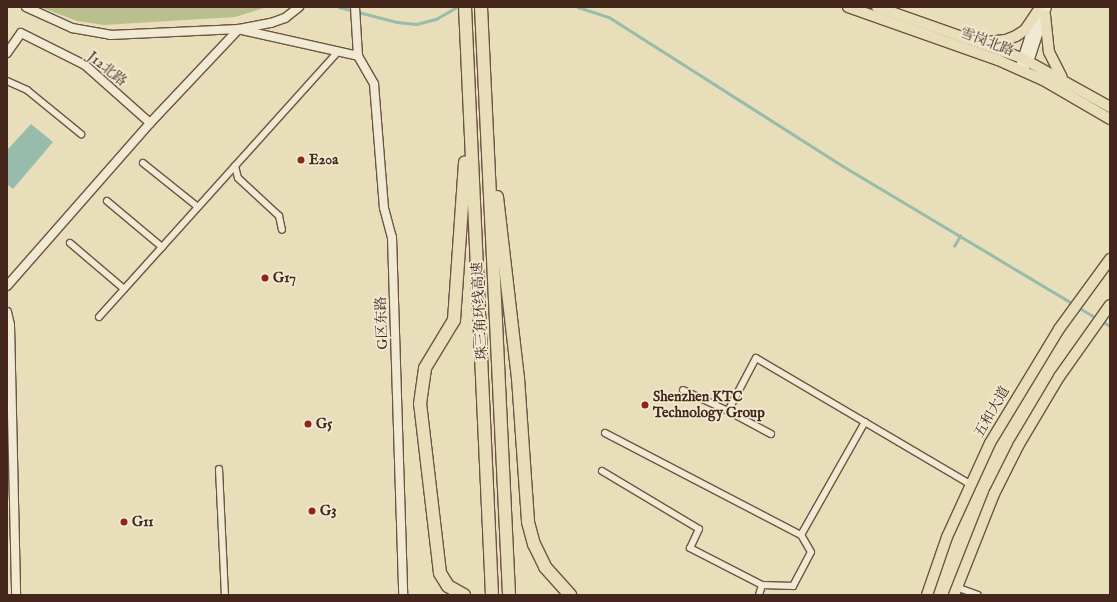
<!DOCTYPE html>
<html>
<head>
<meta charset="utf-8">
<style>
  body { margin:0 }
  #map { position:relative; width:1117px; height:602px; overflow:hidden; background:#e9deba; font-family:"IM FELL English","Noto Serif SC",serif }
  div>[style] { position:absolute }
  .green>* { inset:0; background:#bac08d }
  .water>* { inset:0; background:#98bcac }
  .stream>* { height:2.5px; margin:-1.25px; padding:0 1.25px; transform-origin:1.25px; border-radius:1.25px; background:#98bcac }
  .roads { filter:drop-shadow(1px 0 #6d5443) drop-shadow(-1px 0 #6d5443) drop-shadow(0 1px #6d5443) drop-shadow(0 -1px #6d5443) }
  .minor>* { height:6px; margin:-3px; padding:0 3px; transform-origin:3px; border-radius:3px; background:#f1ead2 }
  .tertiary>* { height:8px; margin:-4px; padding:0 4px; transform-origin:4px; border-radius:4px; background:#f1ead2 }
  .primary>* { height:10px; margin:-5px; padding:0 5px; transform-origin:5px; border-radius:5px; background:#e9deba }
  .motorway>* { height:12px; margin:-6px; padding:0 6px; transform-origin:6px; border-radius:6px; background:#e9deba }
  .dots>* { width:11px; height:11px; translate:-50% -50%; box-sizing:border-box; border:2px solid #f1ead2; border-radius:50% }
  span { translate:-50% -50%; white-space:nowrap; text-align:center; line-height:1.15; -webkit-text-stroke:3.5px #f1ead2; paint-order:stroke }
  .street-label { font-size:14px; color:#44261b }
  .poi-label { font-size:14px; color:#44261b; font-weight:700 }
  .left { translate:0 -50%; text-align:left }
  .frame { position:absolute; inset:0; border:8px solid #44261b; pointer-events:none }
</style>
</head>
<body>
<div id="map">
  <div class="green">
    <div style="clip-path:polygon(40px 7px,267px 7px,235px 17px,104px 25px,77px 21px)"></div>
  </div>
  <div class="water">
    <div style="clip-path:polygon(31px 124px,53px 142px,13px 189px,7px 184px,7px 150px)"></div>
  </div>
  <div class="stream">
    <div style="left:339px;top:7px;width:60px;rotate:14.5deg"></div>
    <div style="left:397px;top:22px;width:19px;rotate:6deg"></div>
    <div style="left:416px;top:24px;width:21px;rotate:-14deg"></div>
    <div style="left:436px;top:19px;width:24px;rotate:-30deg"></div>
    <div style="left:578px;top:7px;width:33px;rotate:18deg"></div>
    <div style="left:609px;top:17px;width:277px;rotate:32.5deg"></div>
    <div style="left:843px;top:166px;width:269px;rotate:30.9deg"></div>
    <div style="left:954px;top:246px;width:12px;rotate:-59deg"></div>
    <div style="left:1078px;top:307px;width:23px;rotate:31deg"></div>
    <div style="left:1102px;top:321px;width:9px;rotate:32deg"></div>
  </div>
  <div class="roads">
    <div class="minor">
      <div style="left:7px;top:81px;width:22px;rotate:24deg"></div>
      <div style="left:27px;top:90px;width:70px;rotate:39.2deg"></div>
      <div style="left:143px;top:163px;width:70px;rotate:38.7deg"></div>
      <div style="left:235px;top:166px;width:12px;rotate:76deg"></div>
      <div style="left:238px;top:178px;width:56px;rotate:42.8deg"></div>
      <div style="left:279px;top:216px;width:14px;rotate:78deg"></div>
      <div style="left:107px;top:201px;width:72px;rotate:39.9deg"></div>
      <div style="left:70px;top:243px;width:71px;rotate:40.4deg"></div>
      <div style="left:99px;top:317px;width:355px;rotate:-48deg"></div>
      <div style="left:683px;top:390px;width:50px;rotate:25deg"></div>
      <div style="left:605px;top:433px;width:221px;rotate:27.5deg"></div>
      <div style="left:801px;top:535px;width:130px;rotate:-60.5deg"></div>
      <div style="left:771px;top:434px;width:49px;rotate:-151.9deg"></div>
      <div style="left:728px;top:411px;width:60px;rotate:-62.2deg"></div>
      <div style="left:756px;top:358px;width:248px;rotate:30.5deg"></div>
      <div style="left:219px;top:469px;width:126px;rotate:87.3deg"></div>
      <div style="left:602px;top:471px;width:113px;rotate:30.9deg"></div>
      <div style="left:699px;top:529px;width:21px;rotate:115deg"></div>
      <div style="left:690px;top:548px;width:81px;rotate:27.2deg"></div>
      <div style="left:956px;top:587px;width:23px;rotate:20deg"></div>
      <div style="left:759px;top:595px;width:10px;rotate:-73deg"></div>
      <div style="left:762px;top:585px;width:31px;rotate:2deg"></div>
      <div style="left:793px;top:586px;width:38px;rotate:-62deg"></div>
      <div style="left:811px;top:552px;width:20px;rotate:-120deg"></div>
    </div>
    <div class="tertiary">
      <div style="left:26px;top:7px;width:51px;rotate:24.5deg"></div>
      <div style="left:72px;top:28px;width:39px;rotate:10deg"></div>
      <div style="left:110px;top:35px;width:129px;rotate:-2.7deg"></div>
      <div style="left:239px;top:29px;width:33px;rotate:-11deg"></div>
      <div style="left:271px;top:23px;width:15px;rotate:-20deg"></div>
      <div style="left:285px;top:18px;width:18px;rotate:-38deg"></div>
      <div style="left:355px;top:7px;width:49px;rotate:86.5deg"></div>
      <div style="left:358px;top:56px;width:32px;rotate:60deg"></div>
      <div style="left:374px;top:84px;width:124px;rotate:85.4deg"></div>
      <div style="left:384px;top:208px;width:30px;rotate:75deg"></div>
      <div style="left:392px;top:237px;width:358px;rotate:88.2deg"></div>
      <div style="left:242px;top:30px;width:119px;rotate:12.6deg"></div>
      <div style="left:7px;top:53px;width:24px;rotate:-55deg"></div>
      <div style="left:21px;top:33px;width:72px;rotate:26.6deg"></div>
      <div style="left:85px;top:65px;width:87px;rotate:41.7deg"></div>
      <div style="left:1021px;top:63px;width:59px;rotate:-72.2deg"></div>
      <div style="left:1021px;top:70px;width:11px;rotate:-45deg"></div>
      <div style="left:1029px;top:62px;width:58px;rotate:-71.9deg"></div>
      <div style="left:7px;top:286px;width:217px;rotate:-48.7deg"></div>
      <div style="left:150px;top:123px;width:129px;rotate:-46.6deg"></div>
      <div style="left:7px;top:312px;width:13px;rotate:77deg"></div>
      <div style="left:10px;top:325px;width:270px;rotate:88.7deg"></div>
    </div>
    <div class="primary">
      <div style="left:848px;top:7px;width:159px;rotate:19.5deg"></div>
      <div style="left:998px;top:60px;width:49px;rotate:24deg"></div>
      <div style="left:1043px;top:80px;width:78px;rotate:30.2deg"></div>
      <div style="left:877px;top:7px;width:154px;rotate:19.4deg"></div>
      <div style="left:1022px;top:58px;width:101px;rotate:29.1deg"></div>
      <div style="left:1045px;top:15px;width:37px;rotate:84deg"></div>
      <div style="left:1049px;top:52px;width:28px;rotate:63deg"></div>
      <div style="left:986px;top:42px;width:20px;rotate:-6deg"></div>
      <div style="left:1006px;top:40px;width:11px;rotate:-22deg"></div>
      <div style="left:1016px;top:36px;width:11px;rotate:-34deg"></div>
      <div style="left:1025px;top:30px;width:22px;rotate:-56deg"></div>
      <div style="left:927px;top:595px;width:61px;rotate:-71deg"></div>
      <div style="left:947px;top:537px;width:103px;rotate:-65.4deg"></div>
      <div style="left:990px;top:443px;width:133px;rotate:-58.8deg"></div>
      <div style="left:1059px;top:329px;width:87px;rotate:-53.9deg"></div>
      <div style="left:954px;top:595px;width:109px;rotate:-68.4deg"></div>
      <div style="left:994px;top:494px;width:54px;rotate:-63.4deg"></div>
      <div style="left:1018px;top:446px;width:80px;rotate:-59.3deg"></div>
      <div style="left:1059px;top:377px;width:88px;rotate:-54.7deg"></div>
    </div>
    <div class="motorway">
      <div style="left:465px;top:7px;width:589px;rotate:87.37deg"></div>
      <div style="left:481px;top:7px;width:589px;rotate:87.27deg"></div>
      <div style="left:497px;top:197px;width:182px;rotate:83.4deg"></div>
      <div style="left:518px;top:378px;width:144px;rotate:86deg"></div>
      <div style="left:528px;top:522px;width:23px;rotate:75deg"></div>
      <div style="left:534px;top:544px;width:25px;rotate:64deg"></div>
      <div style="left:545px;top:567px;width:38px;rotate:48deg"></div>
      <div style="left:464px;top:595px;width:18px;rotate:-151deg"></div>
      <div style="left:448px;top:586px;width:15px;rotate:-122deg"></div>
      <div style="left:440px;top:573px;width:170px;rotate:-96.7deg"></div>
      <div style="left:420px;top:404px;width:36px;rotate:-82deg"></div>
      <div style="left:425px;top:368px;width:56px;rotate:-58.9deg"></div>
      <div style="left:454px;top:320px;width:158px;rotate:-86deg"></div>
    </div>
  </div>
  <div class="dots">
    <div style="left:301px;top:160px;background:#8f2418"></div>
    <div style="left:265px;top:278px;background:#8f2418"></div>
    <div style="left:645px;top:405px;background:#8f2418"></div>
    <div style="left:308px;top:424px;background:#8f2418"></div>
    <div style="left:312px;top:511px;background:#8f2418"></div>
    <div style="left:124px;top:522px;background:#8f2418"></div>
  </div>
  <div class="street-label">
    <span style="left:987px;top:42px;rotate:21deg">雪岗北路</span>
    <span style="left:107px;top:69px;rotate:39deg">J12北路</span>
    <span style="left:480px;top:311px;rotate:-93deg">珠三角环线高速</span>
    <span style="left:382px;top:323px;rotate:-92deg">G区东路</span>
    <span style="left:992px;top:412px;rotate:-60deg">五和大道</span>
  </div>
  <div class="poi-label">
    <span class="left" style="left:309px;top:160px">E20a</span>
    <span class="left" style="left:273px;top:278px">G17</span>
    <span class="left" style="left:653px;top:405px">Shenzhen KTC<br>Technology Group</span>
    <span class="left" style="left:316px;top:424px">G5</span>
    <span class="left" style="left:320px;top:511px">G3</span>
    <span class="left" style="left:132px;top:522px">G11</span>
  </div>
  <div class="frame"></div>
</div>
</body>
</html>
